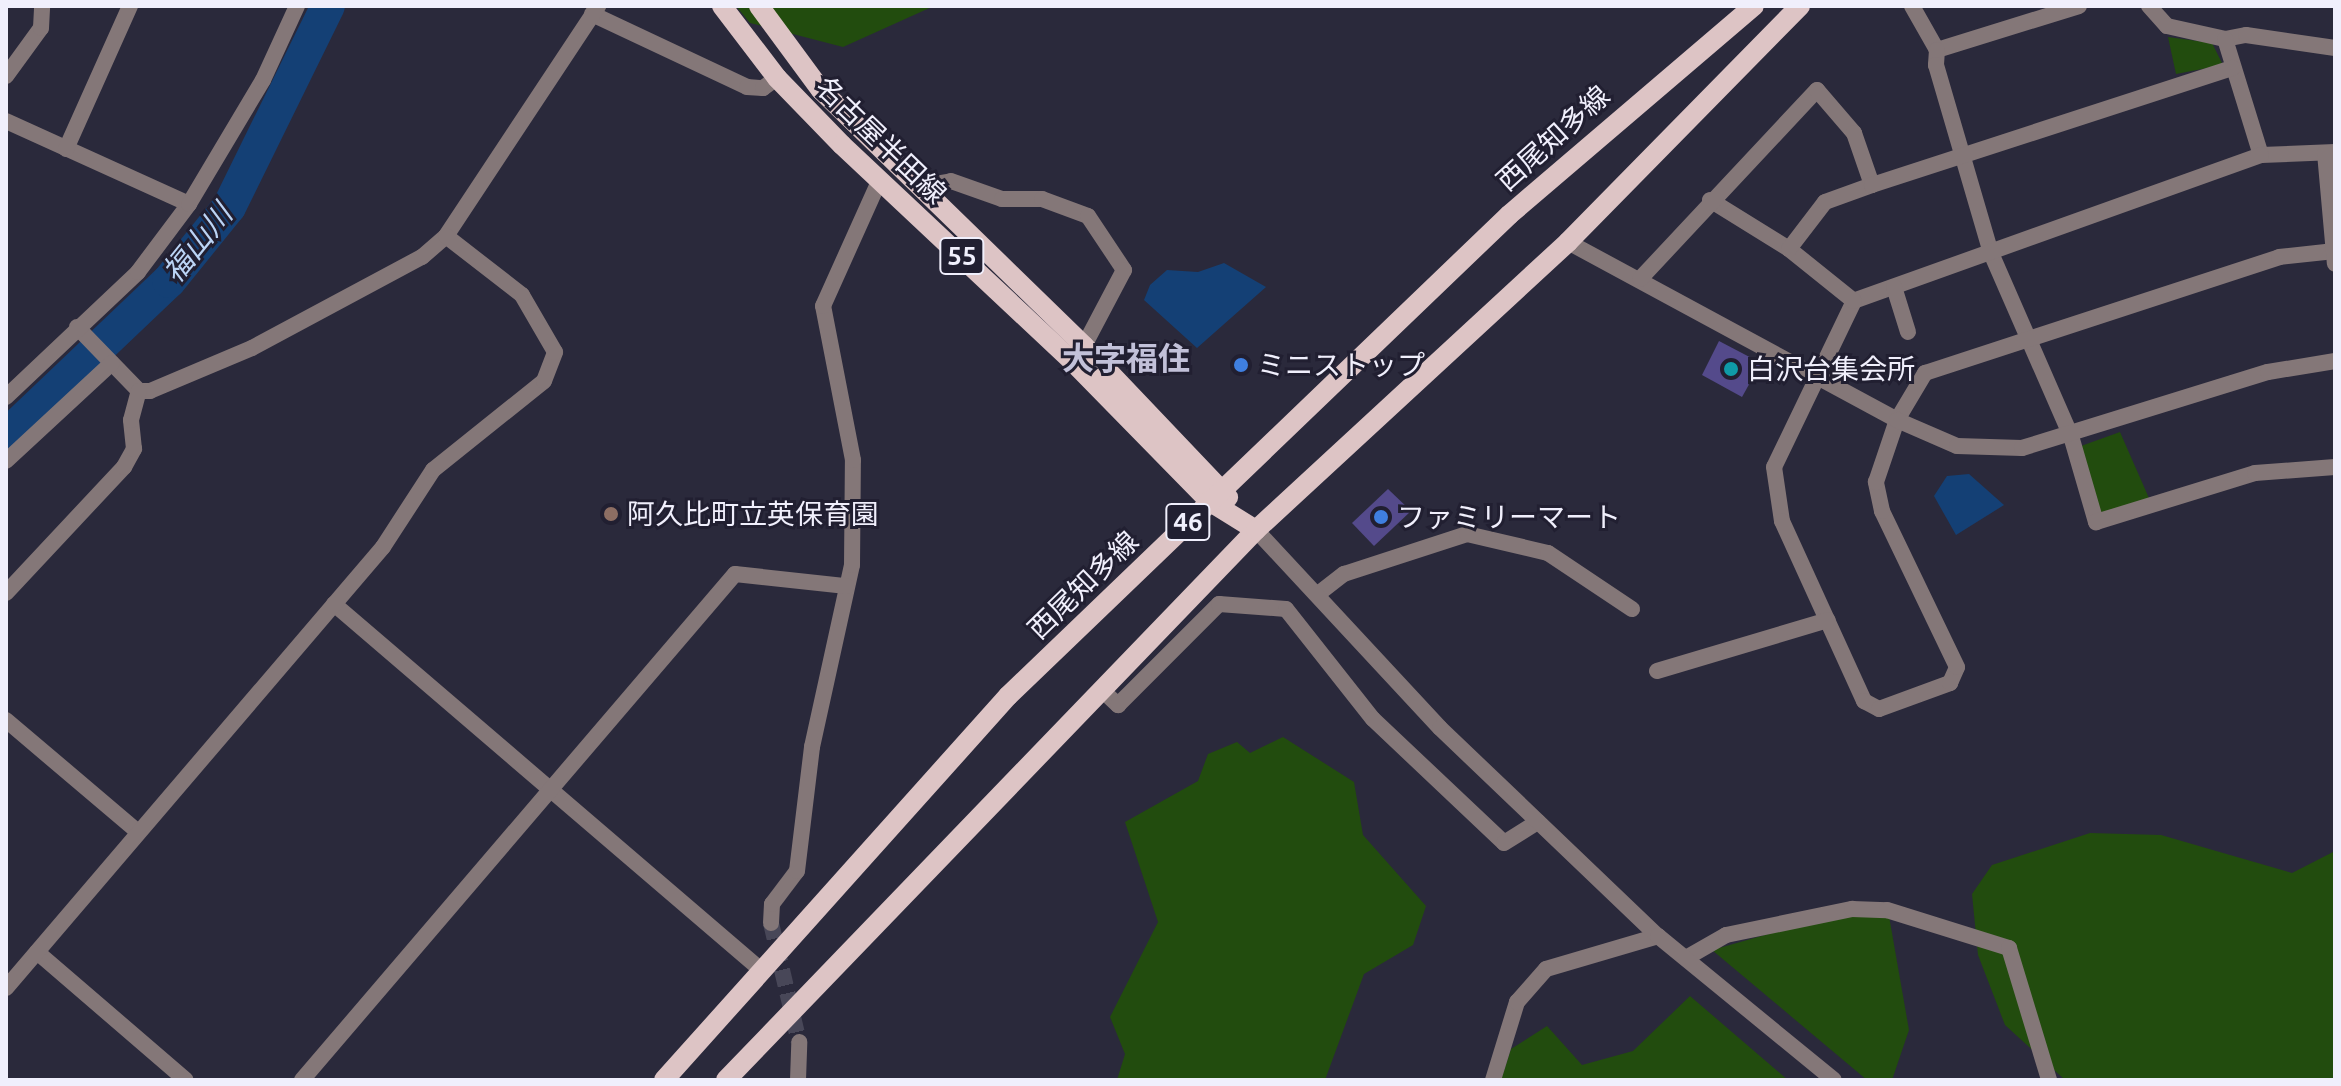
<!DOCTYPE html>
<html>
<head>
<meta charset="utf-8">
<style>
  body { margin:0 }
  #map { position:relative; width:2341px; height:1086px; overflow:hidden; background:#2a293b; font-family:Ubuntu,"Noto Sans JP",sans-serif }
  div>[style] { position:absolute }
  .green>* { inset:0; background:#224c0e }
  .water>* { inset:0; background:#144075 }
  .river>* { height:34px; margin:-17px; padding:0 17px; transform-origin:17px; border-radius:17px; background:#144075 }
  .building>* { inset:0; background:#544a8b }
  .minor-tunnel>* { height:16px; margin-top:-8px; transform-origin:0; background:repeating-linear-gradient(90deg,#484758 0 16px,transparent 0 24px) }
  .minor>* { height:16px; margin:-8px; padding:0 8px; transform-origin:8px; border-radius:8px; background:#847778 }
  .tertiary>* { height:16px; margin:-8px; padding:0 8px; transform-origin:8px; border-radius:8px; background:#847778 }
  .primary>* { height:20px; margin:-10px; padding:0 10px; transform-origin:10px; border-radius:10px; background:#ddc4c5 }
  .dots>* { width:22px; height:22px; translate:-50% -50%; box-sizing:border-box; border:4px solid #211f31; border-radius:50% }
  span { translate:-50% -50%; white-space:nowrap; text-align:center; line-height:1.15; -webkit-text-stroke:6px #211f31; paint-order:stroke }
  .shield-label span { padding:2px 6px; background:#211f31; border:2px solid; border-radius:6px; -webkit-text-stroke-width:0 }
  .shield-label { font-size:26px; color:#f0effc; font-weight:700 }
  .street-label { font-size:28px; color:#f0effc }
  .poi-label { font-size:28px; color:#f0effc }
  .left { translate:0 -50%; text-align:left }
  .water-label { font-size:30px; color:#bbd4f5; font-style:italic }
  .quarter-label { font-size:32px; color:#c2c1d9; font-weight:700 }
  .frame { position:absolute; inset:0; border:8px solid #f0effc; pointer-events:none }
</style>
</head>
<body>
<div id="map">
  <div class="green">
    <div style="clip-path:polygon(736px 6px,934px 6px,843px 47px,750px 23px)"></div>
    <div style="clip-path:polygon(2168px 37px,2212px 43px,2223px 65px,2176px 74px)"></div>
    <div style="clip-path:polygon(2120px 432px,2152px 505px,2096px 522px,2081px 446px)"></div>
    <div style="clip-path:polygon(1283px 737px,1354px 782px,1363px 835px,1426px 906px,1413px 945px,1364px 974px,1325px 1080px,1117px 1080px,1125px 1054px,1110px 1017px,1158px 922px,1125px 822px,1198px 781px,1208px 754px,1237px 742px,1250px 753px)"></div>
    <div style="clip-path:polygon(2090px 833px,2161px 835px,2292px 873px,2335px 851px,2335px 1080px,2065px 1080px,2005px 1025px,1978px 955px,1972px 894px,1992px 865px)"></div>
    <div style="clip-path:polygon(1843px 913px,1889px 916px,1909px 1030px,1892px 1080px,1867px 1080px,1712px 950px)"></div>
    <div style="clip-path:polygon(1690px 996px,1788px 1080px,1501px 1080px,1511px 1049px,1547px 1026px,1582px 1065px,1633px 1051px)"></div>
  </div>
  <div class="water">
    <div style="clip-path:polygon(1224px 263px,1266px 287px,1197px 348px,1144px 300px,1150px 285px,1167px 270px,1198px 272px)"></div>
    <div style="clip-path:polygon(1969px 474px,2004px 505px,1956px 535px,1934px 496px,1947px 476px)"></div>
  </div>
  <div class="river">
    <div style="left:6px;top:436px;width:225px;rotate:-43.6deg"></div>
    <div style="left:169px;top:281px;width:95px;rotate:-51deg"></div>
    <div style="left:229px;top:207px;width:224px;rotate:-63.8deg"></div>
  </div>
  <div class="building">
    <div style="clip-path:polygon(1719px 341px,1761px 363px,1742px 397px,1702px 375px)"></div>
    <div style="clip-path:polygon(1388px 489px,1411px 511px,1374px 546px,1352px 523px)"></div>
  </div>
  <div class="minor-tunnel">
    <div style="left:771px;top:923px;width:122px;rotate:76.8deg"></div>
  </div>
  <div class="minor">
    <div style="left:1912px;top:6px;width:51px;rotate:60.4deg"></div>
    <div style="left:2079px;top:6px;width:149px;rotate:162.8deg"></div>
    <div style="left:1937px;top:50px;width:15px;rotate:94deg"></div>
    <div style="left:1936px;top:65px;width:196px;rotate:73.7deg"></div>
    <div style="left:1991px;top:253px;width:200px;rotate:66.4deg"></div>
    <div style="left:2071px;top:436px;width:90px;rotate:73.8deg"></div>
    <div style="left:2096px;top:522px;width:166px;rotate:-17.1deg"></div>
    <div style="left:2255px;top:473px;width:80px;rotate:-4.3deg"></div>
    <div style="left:2149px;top:6px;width:27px;rotate:48deg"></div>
    <div style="left:2167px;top:26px;width:59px;rotate:12.6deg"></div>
    <div style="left:2225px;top:39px;width:21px;rotate:-11deg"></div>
    <div style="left:2246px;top:35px;width:90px;rotate:8.3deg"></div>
    <div style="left:592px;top:14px;width:171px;rotate:25.2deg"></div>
    <div style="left:747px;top:87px;width:16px;rotate:4deg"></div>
    <div style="left:763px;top:88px;width:17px;rotate:-36deg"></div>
    <div style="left:2225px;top:39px;width:121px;rotate:72.8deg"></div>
    <div style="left:6px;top:76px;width:59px;rotate:-53.9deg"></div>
    <div style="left:41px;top:28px;width:22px;rotate:-87deg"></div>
    <div style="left:6px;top:121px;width:201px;rotate:24.4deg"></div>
    <div style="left:66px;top:149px;width:157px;rotate:-65.9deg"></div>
    <div style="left:2335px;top:152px;width:74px;rotate:177.7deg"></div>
    <div style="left:2261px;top:155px;width:432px;rotate:160.3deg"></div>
    <div style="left:1854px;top:301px;width:184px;rotate:115.7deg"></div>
    <div style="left:1774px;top:467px;width:55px;rotate:81.6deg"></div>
    <div style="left:1782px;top:521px;width:198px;rotate:65.5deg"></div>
    <div style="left:1864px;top:701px;width:17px;rotate:28deg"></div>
    <div style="left:1879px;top:709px;width:76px;rotate:-20.1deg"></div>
    <div style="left:1950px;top:683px;width:17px;rotate:-66deg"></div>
    <div style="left:1957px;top:667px;width:173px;rotate:-115.7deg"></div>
    <div style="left:1882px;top:511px;width:30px;rotate:-102deg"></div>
    <div style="left:1876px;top:482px;width:65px;rotate:-71.3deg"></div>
    <div style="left:1897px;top:420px;width:55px;rotate:-59.2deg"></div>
    <div style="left:1925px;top:373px;width:373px;rotate:-18.1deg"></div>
    <div style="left:2279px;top:257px;width:56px;rotate:-6.1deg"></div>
    <div style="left:2325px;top:153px;width:111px;rotate:84.9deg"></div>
    <div style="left:924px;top:186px;width:27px;rotate:-10deg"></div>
    <div style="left:951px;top:181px;width:54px;rotate:19.4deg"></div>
    <div style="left:1002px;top:199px;width:40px"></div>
    <div style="left:1042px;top:199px;width:49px;rotate:20.3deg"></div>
    <div style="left:1088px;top:216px;width:65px;rotate:56.3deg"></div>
    <div style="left:1124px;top:270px;width:86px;rotate:117.8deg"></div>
    <div style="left:1710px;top:200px;width:93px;rotate:31.8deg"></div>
    <div style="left:1789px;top:249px;width:83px;rotate:38.7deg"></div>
    <div style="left:1568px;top:242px;width:374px;rotate:28.4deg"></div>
    <div style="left:1789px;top:249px;width:59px;rotate:-52.5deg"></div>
    <div style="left:1825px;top:202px;width:50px;rotate:-19.9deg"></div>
    <div style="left:1640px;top:279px;width:259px;rotate:-46.9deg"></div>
    <div style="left:1817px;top:90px;width:57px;rotate:49.3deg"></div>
    <div style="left:1854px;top:133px;width:55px;rotate:70.9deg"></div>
    <div style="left:1872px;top:185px;width:379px;rotate:-18deg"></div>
    <div style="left:1894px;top:287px;width:47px;rotate:72.7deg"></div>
    <div style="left:77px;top:327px;width:89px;rotate:45.9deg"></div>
    <div style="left:139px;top:391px;width:11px"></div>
    <div style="left:150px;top:391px;width:111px;rotate:-22.9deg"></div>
    <div style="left:252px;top:348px;width:193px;rotate:-28.2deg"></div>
    <div style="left:422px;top:257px;width:32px;rotate:-41deg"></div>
    <div style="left:446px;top:236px;width:276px;rotate:-56.5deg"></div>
    <div style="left:6px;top:461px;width:144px;rotate:-42.8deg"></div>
    <div style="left:6px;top:593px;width:173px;rotate:-46.9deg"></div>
    <div style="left:124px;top:467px;width:21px;rotate:-61deg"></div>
    <div style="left:134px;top:449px;width:29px;rotate:-96deg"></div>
    <div style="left:131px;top:420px;width:30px;rotate:-75deg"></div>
    <div style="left:1318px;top:594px;width:33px;rotate:-38deg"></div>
    <div style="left:1344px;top:574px;width:129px;rotate:-18deg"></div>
    <div style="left:1467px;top:534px;width:83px;rotate:13.2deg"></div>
    <div style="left:1548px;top:553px;width:101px;rotate:33.7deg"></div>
    <div style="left:334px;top:604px;width:562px;rotate:40.6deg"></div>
    <div style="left:1657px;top:671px;width:178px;rotate:-16.6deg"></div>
    <div style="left:1103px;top:691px;width:21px;rotate:43deg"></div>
    <div style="left:1118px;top:705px;width:143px;rotate:-45deg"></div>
    <div style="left:1219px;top:604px;width:67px;rotate:4.3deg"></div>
    <div style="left:1286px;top:609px;width:140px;rotate:51.7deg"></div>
    <div style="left:1373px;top:719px;width:180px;rotate:43.4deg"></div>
    <div style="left:1504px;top:843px;width:40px;rotate:-32deg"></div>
    <div style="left:6px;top:720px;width:172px;rotate:40.3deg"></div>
    <div style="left:771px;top:923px;width:19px;rotate:-87deg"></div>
    <div style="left:772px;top:904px;width:41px;rotate:-52.9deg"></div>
    <div style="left:797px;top:871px;width:125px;rotate:-83.1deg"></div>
    <div style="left:812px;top:747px;width:186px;rotate:-77.6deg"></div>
    <div style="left:852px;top:565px;width:105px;rotate:-89.5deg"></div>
    <div style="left:853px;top:460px;width:157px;rotate:-101deg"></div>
    <div style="left:823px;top:306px;width:139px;rotate:-65.8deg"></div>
    <div style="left:37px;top:952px;width:196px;rotate:40.7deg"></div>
    <div style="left:1686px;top:958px;width:46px;rotate:-29.9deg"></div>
    <div style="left:1726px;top:935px;width:129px;rotate:-11.7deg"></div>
    <div style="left:1852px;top:909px;width:35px;rotate:2deg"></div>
    <div style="left:1887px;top:910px;width:128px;rotate:17.3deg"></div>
    <div style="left:2009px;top:948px;width:138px;rotate:73.1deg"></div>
    <div style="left:6px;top:988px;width:580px;rotate:-49.47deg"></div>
    <div style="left:383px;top:547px;width:92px;rotate:-57deg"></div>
    <div style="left:433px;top:470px;width:142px;rotate:-38.7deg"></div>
    <div style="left:544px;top:381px;width:31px;rotate:-69deg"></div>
    <div style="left:555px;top:352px;width:66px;rotate:-120.1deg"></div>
    <div style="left:522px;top:295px;width:96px;rotate:-142.2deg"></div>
    <div style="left:302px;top:1080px;width:666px;rotate:-49.45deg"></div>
    <div style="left:735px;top:574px;width:112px;rotate:6.2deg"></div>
    <div style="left:798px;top:1080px;width:38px;rotate:-88deg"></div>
    <div style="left:1493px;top:1080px;width:82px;rotate:-72.9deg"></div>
    <div style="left:1517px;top:1002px;width:44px;rotate:-48.7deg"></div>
    <div style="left:1546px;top:969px;width:117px;rotate:-16.4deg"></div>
  </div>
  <div class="tertiary">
    <div style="left:6px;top:397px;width:182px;rotate:-43.4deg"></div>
    <div style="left:138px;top:272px;width:85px;rotate:-53.1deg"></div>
    <div style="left:189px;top:204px;width:144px;rotate:-59.2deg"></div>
    <div style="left:263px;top:80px;width:81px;rotate:-65.3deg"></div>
    <div style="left:1897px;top:420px;width:65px;rotate:23.4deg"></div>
    <div style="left:1957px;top:446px;width:65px;rotate:1.8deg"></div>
    <div style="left:2022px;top:448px;width:257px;rotate:-17.2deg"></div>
    <div style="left:2268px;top:372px;width:68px;rotate:-9.3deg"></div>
    <div style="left:1256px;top:530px;width:270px;rotate:47.1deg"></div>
    <div style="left:1440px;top:728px;width:301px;rotate:43.7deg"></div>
    <div style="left:1658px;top:936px;width:227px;rotate:39.3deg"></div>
  </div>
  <div class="primary">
    <div style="left:722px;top:6px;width:91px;rotate:52.6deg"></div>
    <div style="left:777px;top:78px;width:93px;rotate:45.9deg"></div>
    <div style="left:842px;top:145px;width:316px;rotate:43.2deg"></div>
    <div style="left:1072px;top:361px;width:196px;rotate:45.6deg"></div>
    <div style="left:1209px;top:501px;width:55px;rotate:31.7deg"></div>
    <div style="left:759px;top:6px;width:104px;rotate:53.6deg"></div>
    <div style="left:821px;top:90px;width:367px;rotate:44.2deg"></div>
    <div style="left:1084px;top:346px;width:209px;rotate:46.4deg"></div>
    <div style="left:664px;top:1080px;width:516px;rotate:-48.14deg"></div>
    <div style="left:1008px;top:696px;width:695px;rotate:-43.83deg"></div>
    <div style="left:1509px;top:215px;width:322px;rotate:-40.5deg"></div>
    <div style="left:726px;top:1080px;width:764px;rotate:-46.06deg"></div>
    <div style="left:1256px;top:530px;width:425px;rotate:-42.7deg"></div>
    <div style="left:1568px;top:242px;width:331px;rotate:-45.5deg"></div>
  </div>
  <div class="dots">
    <div style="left:1241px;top:365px;background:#3f7fe0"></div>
    <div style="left:1731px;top:369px;background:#0f9aa8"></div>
    <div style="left:611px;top:514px;background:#8d6e63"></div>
    <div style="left:1381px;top:517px;background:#3f7fe0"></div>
  </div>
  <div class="shield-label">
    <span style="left:962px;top:256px">55</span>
    <span style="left:1188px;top:522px">46</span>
  </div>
  <div class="street-label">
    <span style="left:1553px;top:138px;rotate:-42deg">西尾知多線</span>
    <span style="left:881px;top:140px;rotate:44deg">名古屋半田線</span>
    <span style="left:1083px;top:585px;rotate:-44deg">西尾知多線</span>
  </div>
  <div class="poi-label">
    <span class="left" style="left:1257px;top:365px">ミニストップ</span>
    <span class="left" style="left:1747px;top:369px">白沢台集会所</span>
    <span class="left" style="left:627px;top:514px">阿久比町立英保育園</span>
    <span class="left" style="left:1397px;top:517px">ファミリーマート</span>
  </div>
  <div class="water-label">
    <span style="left:197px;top:243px;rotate:-51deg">福山川</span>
  </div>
  <div class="quarter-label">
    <span style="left:1126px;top:358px">大字福住</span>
  </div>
  <div class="frame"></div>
</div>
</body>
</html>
